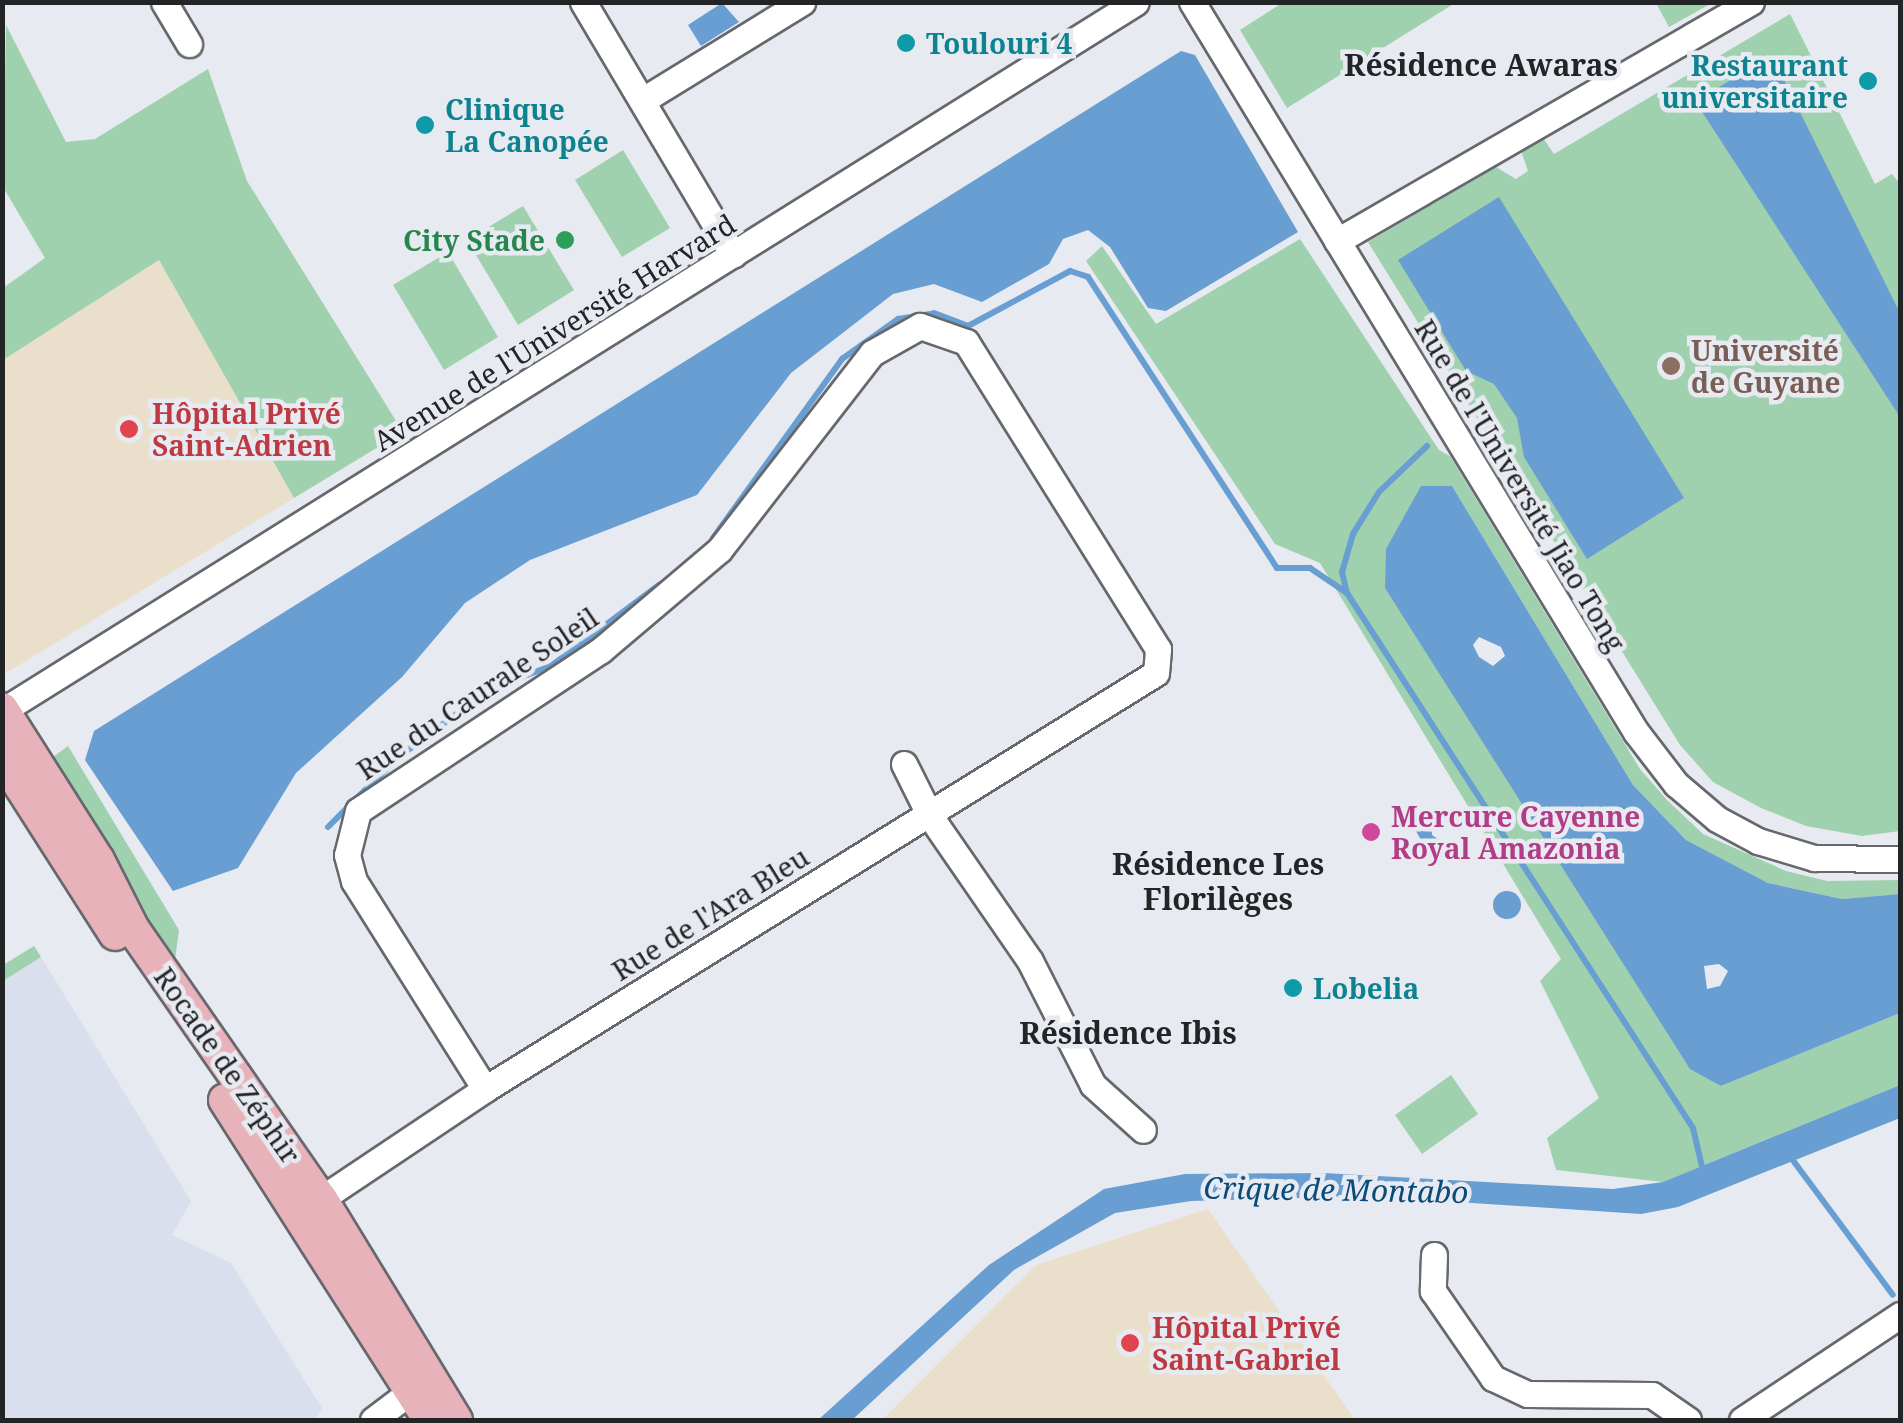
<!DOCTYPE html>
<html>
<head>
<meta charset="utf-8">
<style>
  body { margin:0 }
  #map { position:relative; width:1903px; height:1423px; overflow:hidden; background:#e7eaf0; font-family:"Noto Serif",serif }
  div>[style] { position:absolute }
  .built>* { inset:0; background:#d9dfec }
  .medical>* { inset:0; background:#eadfca }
  .green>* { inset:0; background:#9fd1af }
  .water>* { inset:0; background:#689ed2 }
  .round { border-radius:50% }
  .stream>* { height:6px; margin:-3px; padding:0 3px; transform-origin:3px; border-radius:3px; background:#689ed2 }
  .roads { filter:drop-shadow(2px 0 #66686d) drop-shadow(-2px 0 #66686d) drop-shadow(0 2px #66686d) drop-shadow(0 -2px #66686d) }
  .minor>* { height:25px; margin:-12.5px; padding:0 12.5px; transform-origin:12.5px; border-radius:12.5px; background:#fff }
  .major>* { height:32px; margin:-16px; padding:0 16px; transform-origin:16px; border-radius:16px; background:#e8b2bb }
  .dots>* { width:28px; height:28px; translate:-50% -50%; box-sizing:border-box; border:5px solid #e7eaf0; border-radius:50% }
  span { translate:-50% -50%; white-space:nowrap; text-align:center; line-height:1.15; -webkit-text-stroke:9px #e7eaf0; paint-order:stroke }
  .culture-label { font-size:28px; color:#0d838f; font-weight:700 }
  .left { translate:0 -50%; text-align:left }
  .right { translate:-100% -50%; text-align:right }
  .leisure-label { font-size:28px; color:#27864d; font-weight:700 }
  .street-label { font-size:28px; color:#232426 }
  .education-label { font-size:28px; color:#785e54; font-weight:700 }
  .health-label { font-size:28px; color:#be3a42; font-weight:700 }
  .hotel-label { font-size:28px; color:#b23c85; font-weight:700 }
  .neighbourhood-label { font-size:30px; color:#232426; font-weight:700 }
  .water-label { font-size:30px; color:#0b4b7b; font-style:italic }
  .frame { position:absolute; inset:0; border:5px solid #232426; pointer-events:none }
</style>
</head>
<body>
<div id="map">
  <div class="built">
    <div style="clip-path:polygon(41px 957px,191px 1201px,172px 1235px,231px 1263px,322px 1408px,315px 1420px,3px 1420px,3px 981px)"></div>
  </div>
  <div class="medical">
    <div style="clip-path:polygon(159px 260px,294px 498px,6px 673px,3px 360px)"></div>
    <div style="clip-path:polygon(1208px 1209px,1355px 1420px,882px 1420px,1036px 1265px)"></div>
  </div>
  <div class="green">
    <div style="clip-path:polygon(1282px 3px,1282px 2px,1455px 3px,1287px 108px,1240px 30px)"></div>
    <div style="clip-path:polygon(1656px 3px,1712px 3px,1669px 27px)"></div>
    <div style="clip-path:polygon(1790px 14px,1875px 184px,1892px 174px,1900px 184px,1900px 831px,1862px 836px,1806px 826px,1761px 808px,1713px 782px,1680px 745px,1368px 242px,1496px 167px,1516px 179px,1528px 171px,1521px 151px,1543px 138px,1554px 154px)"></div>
    <div style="clip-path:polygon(6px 25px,66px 142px,95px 139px,208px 69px,247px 181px,403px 432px,294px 498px,159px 260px,3px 360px,3px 288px,45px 258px,3px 187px)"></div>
    <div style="clip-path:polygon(623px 150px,670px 228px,622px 257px,575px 180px)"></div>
    <div style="clip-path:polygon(523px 206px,574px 290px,518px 325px,467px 240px)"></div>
    <div style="clip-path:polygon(1300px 239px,1439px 450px,1450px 456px,1640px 769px,1667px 800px,1703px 834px,1786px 871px,1827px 881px,1900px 880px,1900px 894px,1842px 899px,1768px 883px,1686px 840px,1633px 785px,1452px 486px,1386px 548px,1721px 1086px,1900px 1013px,1900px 1085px,1663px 1182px,1556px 1170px,1547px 1138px,1599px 1098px,1540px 981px,1561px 959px,1320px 563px,1275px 544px,1086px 261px,1102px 246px,1156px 324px)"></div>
    <div style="clip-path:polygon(448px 252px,498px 337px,444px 370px,393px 285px)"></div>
    <div style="clip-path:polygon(68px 746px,179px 930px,175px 960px,136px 907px,121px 867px,53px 757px)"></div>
    <div style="clip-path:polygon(34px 946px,41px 957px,3px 981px,3px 965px)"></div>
    <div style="clip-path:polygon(1451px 1075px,1478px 1114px,1422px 1154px,1395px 1115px)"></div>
  </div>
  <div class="water">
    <div style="clip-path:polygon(722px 3px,739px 22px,701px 46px,688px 25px)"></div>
    <div style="clip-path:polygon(1181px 51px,1195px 55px,1298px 232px,1166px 311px,1148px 308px,1110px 247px,1088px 230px,1063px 239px,1049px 264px,982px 302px,934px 284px,893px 294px,791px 373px,697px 495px,530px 560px,465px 603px,402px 677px,296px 773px,238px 868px,173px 891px,85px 760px,94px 731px)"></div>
    <div style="clip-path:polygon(1772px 56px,1900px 313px,1900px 417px,1695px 101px)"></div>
    <div style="clip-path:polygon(1499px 197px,1684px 498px,1587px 559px,1524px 457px,1517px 418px,1494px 384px,1466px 371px,1398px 260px)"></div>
    <div style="clip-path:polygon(evenodd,1421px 486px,1452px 486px,1633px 785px,1686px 840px,1768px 883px,1842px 899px,1900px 894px,1900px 1013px,1721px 1086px,1690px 1069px,1385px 588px,1386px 549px,1421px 486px,1479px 637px,1501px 647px,1505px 656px,1493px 666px,1479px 657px,1473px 645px,1479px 637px,1421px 486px,1719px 964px,1728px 971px,1720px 986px,1707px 989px,1704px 966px,1719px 964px)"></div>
    <div style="clip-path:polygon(1425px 819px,1431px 819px,1432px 835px,1447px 845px,1442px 858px,1429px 854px,1413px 826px)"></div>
    <div class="round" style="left:1493px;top:891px;width:28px;height:28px"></div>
    <div style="clip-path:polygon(1900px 1085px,1900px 1118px,1678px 1207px,1641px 1214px,1366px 1196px,1191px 1201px,1115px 1213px,1014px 1270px,852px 1420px,818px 1420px,989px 1265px,1104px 1189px,1185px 1174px,1324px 1173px,1613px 1189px,1663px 1182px)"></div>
  </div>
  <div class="stream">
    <div style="left:1427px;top:446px;width:66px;rotate:136.2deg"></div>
    <div style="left:1379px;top:492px;width:49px;rotate:121.8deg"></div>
    <div style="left:1353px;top:534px;width:40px;rotate:106deg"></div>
    <div style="left:1342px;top:572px;width:22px;rotate:77deg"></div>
    <div style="left:1347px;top:593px;width:637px;rotate:57.11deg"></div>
    <div style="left:1693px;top:1128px;width:44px;rotate:76.9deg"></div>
    <div style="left:713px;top:538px;width:221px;rotate:-54.2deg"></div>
    <div style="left:842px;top:359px;width:69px;rotate:-35.5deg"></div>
    <div style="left:898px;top:319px;width:36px;rotate:-9deg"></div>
    <div style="left:934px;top:313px;width:36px;rotate:21deg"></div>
    <div style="left:968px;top:326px;width:116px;rotate:-28.3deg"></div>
    <div style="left:1070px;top:271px;width:19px;rotate:18deg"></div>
    <div style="left:1088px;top:277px;width:347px;rotate:57deg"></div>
    <div style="left:1277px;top:568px;width:33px"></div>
    <div style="left:1310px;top:568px;width:45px;rotate:34deg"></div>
    <div style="left:357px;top:798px;width:60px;rotate:-44.3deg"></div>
    <div style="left:400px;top:756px;width:112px;rotate:-36.7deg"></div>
    <div style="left:490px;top:689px;width:65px;rotate:-20.7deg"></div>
    <div style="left:551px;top:666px;width:135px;rotate:-36.9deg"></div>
    <div style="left:328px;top:827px;width:28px;rotate:-45deg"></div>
    <div style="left:1789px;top:1155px;width:174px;rotate:53.4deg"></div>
  </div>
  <div class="roads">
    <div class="minor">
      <div style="left:164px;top:2px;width:49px;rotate:59.2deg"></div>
      <div style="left:583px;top:2px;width:294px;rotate:59.3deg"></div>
      <div style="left:1192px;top:2px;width:854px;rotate:58.69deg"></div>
      <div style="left:1636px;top:732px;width:66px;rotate:52.4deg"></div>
      <div style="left:1676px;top:784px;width:54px;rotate:40.5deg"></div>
      <div style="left:1717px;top:819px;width:47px;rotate:28.2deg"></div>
      <div style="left:1758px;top:841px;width:59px;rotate:16.9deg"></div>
      <div style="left:1814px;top:858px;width:86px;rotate:0.7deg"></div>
      <div style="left:643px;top:100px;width:187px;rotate:-31.6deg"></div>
      <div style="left:1337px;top:241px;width:478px;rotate:-30deg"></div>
      <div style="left:2px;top:711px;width:1337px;rotate:-32.01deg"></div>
      <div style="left:904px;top:764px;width:58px;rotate:63.4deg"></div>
      <div style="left:930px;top:816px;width:176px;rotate:55.4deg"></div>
      <div style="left:1030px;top:961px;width:139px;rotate:63.1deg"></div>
      <div style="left:1093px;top:1085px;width:67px;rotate:42deg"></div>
      <div style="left:309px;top:1207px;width:212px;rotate:-33.8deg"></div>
      <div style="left:485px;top:1089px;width:789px;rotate:-31.8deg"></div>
      <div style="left:1156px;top:673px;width:24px;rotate:-85deg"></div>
      <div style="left:1158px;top:649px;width:362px;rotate:-122deg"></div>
      <div style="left:966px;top:342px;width:49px;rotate:-160.8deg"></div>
      <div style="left:920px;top:326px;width:55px;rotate:150.6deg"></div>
      <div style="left:872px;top:353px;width:249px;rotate:127.8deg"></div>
      <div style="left:719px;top:550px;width:155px;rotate:139.7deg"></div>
      <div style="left:601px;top:650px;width:291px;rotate:146.5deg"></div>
      <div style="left:358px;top:811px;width:45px;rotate:104deg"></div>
      <div style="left:347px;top:855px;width:27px;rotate:75deg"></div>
      <div style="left:354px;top:881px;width:246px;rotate:57.8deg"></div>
      <div style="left:1434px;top:1255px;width:36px;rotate:92deg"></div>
      <div style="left:1433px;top:1291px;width:106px;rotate:55.4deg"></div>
      <div style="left:1493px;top:1378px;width:38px;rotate:25deg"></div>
      <div style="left:1528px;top:1394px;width:124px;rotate:0.5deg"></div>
      <div style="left:1652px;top:1395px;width:44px;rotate:34.8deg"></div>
      <div style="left:373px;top:1420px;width:63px;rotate:-37.2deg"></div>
      <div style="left:1742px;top:1420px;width:190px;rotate:-33.6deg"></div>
    </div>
    <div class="major">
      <div style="left:2px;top:709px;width:179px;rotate:57.6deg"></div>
      <div style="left:98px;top:860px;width:77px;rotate:63.1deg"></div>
      <div style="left:133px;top:929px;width:329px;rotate:55.2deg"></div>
      <div style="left:321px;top:1199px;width:259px;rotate:58.6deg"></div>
      <div style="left:2px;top:757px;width:210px;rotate:57.4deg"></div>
      <div style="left:225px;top:1100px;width:380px;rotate:57.4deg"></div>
    </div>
  </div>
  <div class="dots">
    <div style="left:906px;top:43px;background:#0f9aa8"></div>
    <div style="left:1868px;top:81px;background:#0f9aa8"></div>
    <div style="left:425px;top:125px;background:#0f9aa8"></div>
    <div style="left:565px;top:240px;background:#2e9e5b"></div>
    <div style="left:1671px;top:366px;background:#8d6e63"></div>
    <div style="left:129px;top:429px;background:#e0444e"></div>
    <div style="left:1371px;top:832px;background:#d1479c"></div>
    <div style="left:1293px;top:988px;background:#0f9aa8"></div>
    <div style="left:1130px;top:1343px;background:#e0444e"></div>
  </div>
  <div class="culture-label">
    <span class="left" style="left:926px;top:43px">Toulouri 4</span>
    <span class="right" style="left:1848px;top:81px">Restaurant<br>universitaire</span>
    <span class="left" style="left:445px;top:125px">Clinique<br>La Canopée</span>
    <span class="left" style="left:1313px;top:988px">Lobelia</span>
  </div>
  <div class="leisure-label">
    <span class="right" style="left:545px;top:240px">City Stade</span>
  </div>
  <div class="street-label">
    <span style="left:554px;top:332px;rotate:-32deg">Avenue de l'Université Harvard</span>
    <span style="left:1521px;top:485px;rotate:59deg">Rue de l'Université Jiao Tong</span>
    <span style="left:477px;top:693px;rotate:-34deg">Rue du Caurale Soleil</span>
    <span style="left:710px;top:913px;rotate:-32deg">Rue de l'Ara Bleu</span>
    <span style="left:228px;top:1065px;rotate:55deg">Rocade de Zéphir</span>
  </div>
  <div class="education-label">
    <span class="left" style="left:1691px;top:366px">Université<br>de Guyane</span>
  </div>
  <div class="health-label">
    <span class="left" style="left:152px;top:429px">Hôpital Privé<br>Saint-Adrien</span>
    <span class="left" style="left:1152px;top:1343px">Hôpital Privé<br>Saint-Gabriel</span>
  </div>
  <div class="hotel-label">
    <span class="left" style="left:1391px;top:832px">Mercure Cayenne<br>Royal Amazonia</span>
  </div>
  <div class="neighbourhood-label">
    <span style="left:1481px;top:65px">Résidence Awaras</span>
    <span style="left:1218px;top:881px">Résidence Les<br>Florilèges</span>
    <span style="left:1128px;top:1033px">Résidence Ibis</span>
  </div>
  <div class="water-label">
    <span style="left:1336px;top:1190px;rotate:1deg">Crique de Montabo</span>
  </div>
  <div class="frame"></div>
</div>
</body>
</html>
